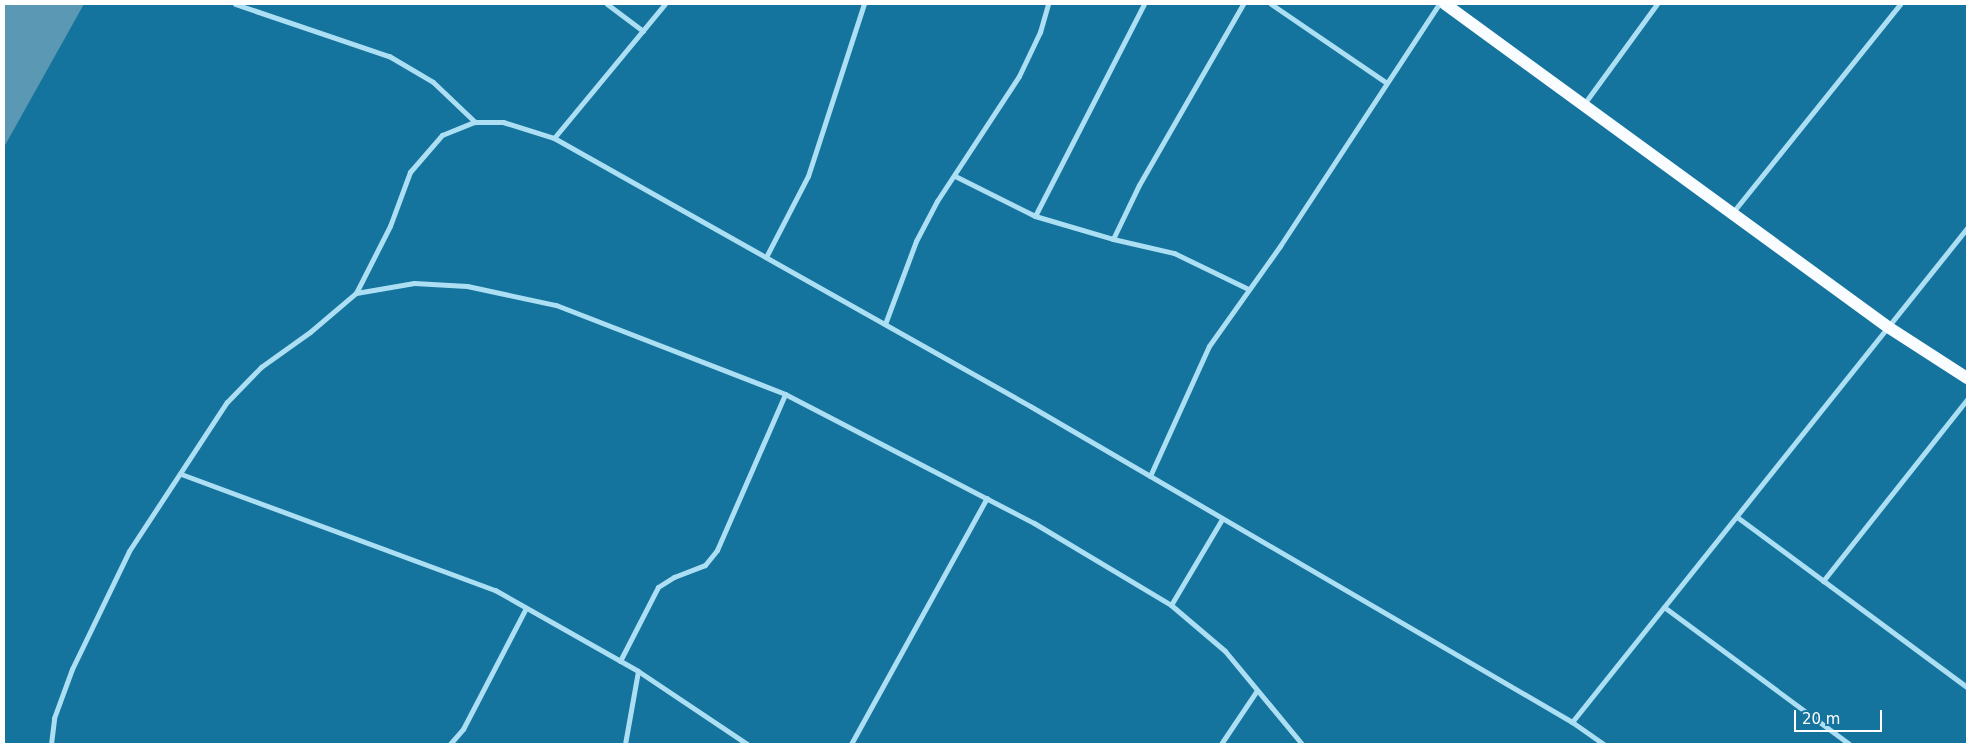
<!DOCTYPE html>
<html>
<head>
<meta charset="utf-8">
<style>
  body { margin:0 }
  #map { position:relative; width:1971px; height:748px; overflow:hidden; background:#15749d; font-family:"DejaVu Sans",sans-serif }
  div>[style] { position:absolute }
  .water>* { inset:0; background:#5a98b3 }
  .minor>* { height:5px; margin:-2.5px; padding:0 2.5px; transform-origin:2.5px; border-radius:2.5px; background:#acdff3 }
  .primary>* { height:12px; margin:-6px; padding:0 6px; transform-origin:6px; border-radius:6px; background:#f9fdff }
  span { translate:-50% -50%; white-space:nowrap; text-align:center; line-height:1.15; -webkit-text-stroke:5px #15749d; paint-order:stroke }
  .frame { position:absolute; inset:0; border:5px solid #fff; pointer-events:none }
  .scale { position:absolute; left:1794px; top:710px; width:88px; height:22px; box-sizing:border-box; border:2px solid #fff; border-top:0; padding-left:6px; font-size:15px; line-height:18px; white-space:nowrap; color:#fff; -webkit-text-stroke:4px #15749d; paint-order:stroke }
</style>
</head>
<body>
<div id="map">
  <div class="water">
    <div style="clip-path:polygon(4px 4px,84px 4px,4px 147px)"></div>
  </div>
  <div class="minor">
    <div style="left:235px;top:4px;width:163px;rotate:18.7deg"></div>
    <div style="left:389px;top:56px;width:51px;rotate:30.6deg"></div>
    <div style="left:433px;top:82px;width:58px;rotate:43.6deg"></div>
    <div style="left:607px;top:4px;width:45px;rotate:36.9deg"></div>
    <div style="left:1271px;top:4px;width:140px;rotate:34.3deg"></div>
    <div style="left:1584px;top:104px;width:124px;rotate:-53.9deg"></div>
    <div style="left:554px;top:138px;width:174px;rotate:-50.4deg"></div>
    <div style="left:955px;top:176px;width:89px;rotate:26.6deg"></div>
    <div style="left:1035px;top:216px;width:81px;rotate:16.4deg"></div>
    <div style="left:1113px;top:239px;width:63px;rotate:12.9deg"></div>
    <div style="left:1174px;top:253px;width:82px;rotate:25.9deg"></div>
    <div style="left:1733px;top:212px;width:267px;rotate:-51.2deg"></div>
    <div style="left:1035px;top:216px;width:238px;rotate:-62.8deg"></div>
    <div style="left:1113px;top:239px;width:60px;rotate:-64.3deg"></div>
    <div style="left:1139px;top:185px;width:209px;rotate:-60.1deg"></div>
    <div style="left:766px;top:257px;width:91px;rotate:-62.6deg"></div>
    <div style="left:808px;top:176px;width:181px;rotate:-72deg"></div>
    <div style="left:356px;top:293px;width:59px;rotate:-9.8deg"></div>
    <div style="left:414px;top:283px;width:53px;rotate:3.2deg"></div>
    <div style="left:467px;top:286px;width:91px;rotate:12.1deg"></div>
    <div style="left:556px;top:305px;width:246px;rotate:21.2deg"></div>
    <div style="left:785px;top:394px;width:280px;rotate:27.4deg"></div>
    <div style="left:1034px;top:523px;width:160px;rotate:30.9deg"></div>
    <div style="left:1171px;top:605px;width:71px;rotate:40.4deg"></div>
    <div style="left:1225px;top:651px;width:121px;rotate:50.4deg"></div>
    <div style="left:885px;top:324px;width:89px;rotate:-69.5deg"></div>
    <div style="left:916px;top:241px;width:45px;rotate:-62.3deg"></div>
    <div style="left:937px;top:201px;width:149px;rotate:-56.7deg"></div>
    <div style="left:1019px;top:76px;width:49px;rotate:-64.5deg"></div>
    <div style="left:1040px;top:32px;width:29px;rotate:-74deg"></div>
    <div style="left:181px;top:474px;width:335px;rotate:20.3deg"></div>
    <div style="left:495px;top:590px;width:164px;rotate:29.5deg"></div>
    <div style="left:638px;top:671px;width:131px;rotate:33.8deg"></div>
    <div style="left:1150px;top:476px;width:143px;rotate:-65.6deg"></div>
    <div style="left:1209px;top:346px;width:123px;rotate:-54.6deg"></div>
    <div style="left:1280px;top:246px;width:290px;rotate:-56.7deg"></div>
    <div style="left:1737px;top:517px;width:286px;rotate:36.5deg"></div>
    <div style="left:1823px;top:581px;width:232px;rotate:-51.6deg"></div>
    <div style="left:1171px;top:605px;width:100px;rotate:-59.3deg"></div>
    <div style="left:1664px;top:607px;width:230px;rotate:36.5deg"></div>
    <div style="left:620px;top:661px;width:83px;rotate:-62.8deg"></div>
    <div style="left:658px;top:587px;width:19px;rotate:-32deg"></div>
    <div style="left:674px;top:577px;width:33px;rotate:-21deg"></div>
    <div style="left:705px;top:565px;width:19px;rotate:-51deg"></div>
    <div style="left:717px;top:550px;width:170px;rotate:-66.4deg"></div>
    <div style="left:1572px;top:722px;width:633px;rotate:-51.35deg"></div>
    <div style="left:51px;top:744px;width:26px;rotate:-83deg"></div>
    <div style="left:54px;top:718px;width:52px;rotate:-69.8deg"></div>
    <div style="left:72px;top:669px;width:131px;rotate:-64.2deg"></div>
    <div style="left:129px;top:551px;width:178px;rotate:-56.7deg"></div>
    <div style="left:227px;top:402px;width:49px;rotate:-45.8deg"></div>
    <div style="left:261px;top:367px;width:60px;rotate:-35.5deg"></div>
    <div style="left:310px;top:332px;width:60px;rotate:-40.3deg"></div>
    <div style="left:356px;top:293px;width:75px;rotate:-63.1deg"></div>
    <div style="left:390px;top:226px;width:58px;rotate:-69.7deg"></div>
    <div style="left:410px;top:172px;width:49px;rotate:-49.1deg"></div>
    <div style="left:442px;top:135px;width:35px;rotate:-22deg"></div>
    <div style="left:475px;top:122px;width:28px"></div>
    <div style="left:503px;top:122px;width:53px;rotate:17.4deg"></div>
    <div style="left:554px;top:138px;width:546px;rotate:29.38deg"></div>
    <div style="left:1030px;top:406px;width:627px;rotate:30.24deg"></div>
    <div style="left:1572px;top:722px;width:38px;rotate:35deg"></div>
    <div style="left:450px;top:744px;width:20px;rotate:-49deg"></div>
    <div style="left:463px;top:729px;width:136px;rotate:-62.5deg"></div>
    <div style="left:625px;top:744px;width:74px;rotate:-79.9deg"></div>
    <div style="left:851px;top:744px;width:281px;rotate:-61.1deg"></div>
    <div style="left:1221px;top:744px;width:63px;rotate:-56.1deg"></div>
  </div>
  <div class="primary">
    <div style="left:1445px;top:4px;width:548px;rotate:36.1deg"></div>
    <div style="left:1888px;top:327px;width:94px;rotate:32.8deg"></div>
  </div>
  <div class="frame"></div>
  <div class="scale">20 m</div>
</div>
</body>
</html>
